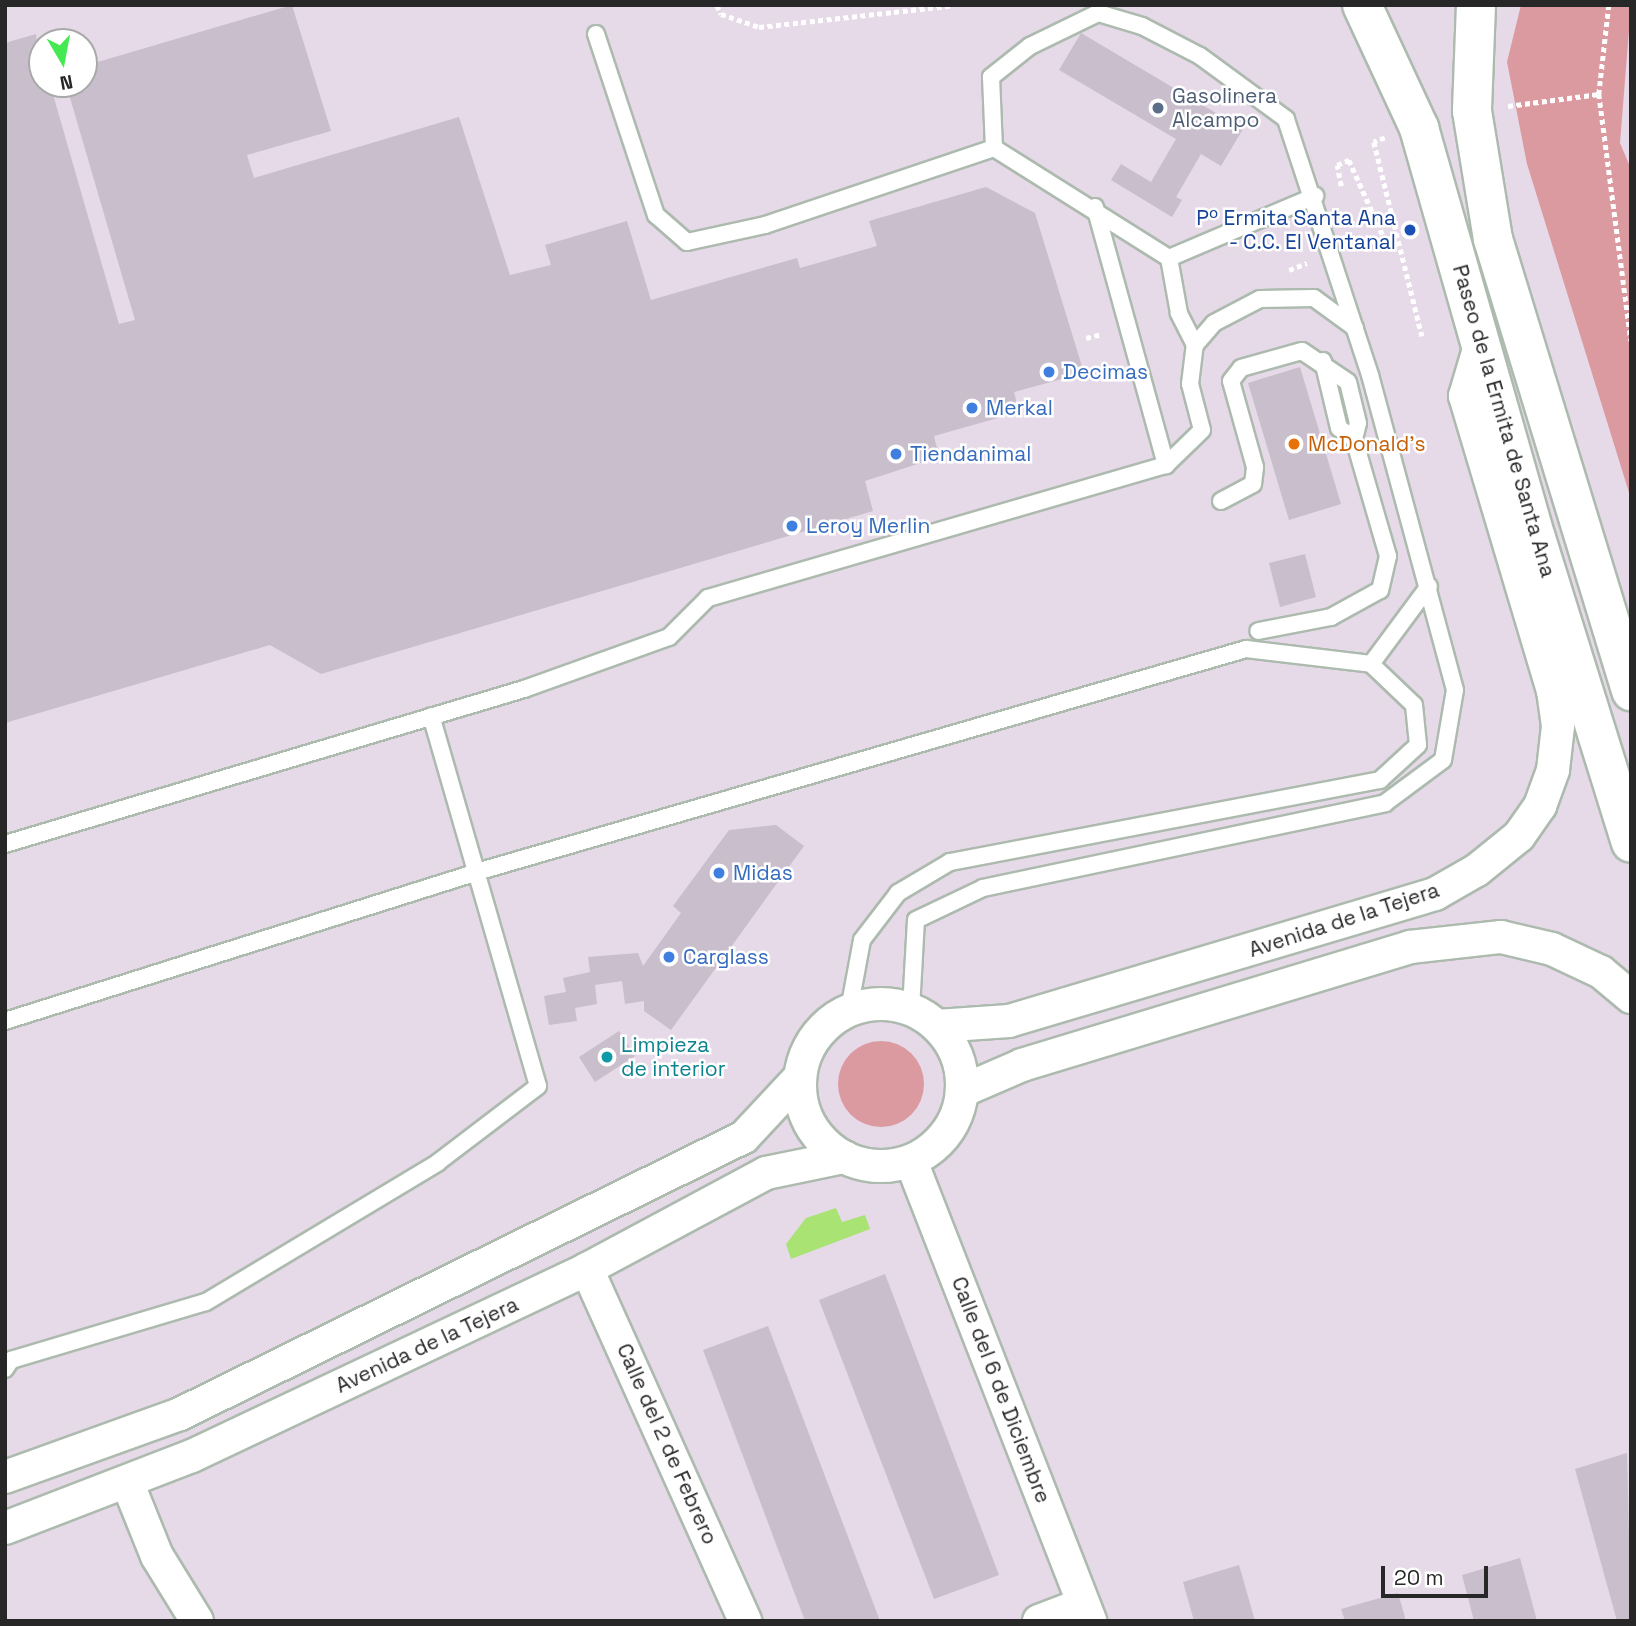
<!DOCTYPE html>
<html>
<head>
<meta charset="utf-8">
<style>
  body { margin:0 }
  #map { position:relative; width:1636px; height:1626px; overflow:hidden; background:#e6d9e8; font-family:"Space Grotesk",sans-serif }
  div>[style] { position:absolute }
  .green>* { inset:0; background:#db9a9f }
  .round { border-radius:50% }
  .water>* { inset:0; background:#a8e374 }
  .building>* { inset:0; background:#c9becb }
  .path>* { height:4.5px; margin-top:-2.25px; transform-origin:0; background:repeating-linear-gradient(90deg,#fff 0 5px,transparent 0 8.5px) }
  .roads { filter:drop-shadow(2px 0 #adbaae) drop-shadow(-2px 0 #adbaae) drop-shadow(0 2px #adbaae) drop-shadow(0 -2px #adbaae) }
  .service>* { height:16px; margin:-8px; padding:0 8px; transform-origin:8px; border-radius:8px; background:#fff }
  .minor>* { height:32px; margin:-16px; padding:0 16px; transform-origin:16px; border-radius:16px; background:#fff }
  .minor>.ring { margin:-16px; padding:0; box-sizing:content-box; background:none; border:32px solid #fff; border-radius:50% }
  .secondary>* { height:38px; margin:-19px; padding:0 19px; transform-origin:19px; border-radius:19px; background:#fff }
  .dots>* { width:19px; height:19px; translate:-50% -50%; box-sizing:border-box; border:4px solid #fff; border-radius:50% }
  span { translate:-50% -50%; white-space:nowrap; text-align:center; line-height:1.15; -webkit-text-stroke:5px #fff; paint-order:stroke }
  .service-label { font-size:21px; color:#4e5e75 }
  .left { translate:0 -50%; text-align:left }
  .transit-label { font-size:21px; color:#164399 }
  .right { translate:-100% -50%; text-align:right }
  .shop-label { font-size:21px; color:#366cbe }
  .street-label { font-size:21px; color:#272727 }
  .food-label { font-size:21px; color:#c56008 }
  .culture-label { font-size:21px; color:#0d838f }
  .frame { position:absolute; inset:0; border:7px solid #272727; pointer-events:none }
  .north { position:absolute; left:28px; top:28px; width:70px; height:70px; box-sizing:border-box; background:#fff; border:2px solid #a9a9a9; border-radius:50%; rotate:170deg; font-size:19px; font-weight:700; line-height:28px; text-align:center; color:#272727 }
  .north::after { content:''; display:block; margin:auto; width:24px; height:32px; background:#45e952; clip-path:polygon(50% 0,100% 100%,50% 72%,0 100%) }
  .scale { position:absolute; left:1381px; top:1566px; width:107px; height:32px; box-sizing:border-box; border:4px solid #272727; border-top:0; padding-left:9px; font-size:21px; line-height:24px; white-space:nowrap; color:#272727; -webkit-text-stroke:5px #fff; paint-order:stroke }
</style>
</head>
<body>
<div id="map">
  <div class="green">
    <div style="clip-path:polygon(1521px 5px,1631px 5px,1620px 143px,1631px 169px,1631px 499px,1527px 164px,1507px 62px)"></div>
    <div class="round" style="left:838px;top:1041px;width:86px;height:86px"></div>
  </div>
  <div class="water">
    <div style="clip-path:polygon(836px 1208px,842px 1222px,865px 1215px,870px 1229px,791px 1259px,786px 1244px,806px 1218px)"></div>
  </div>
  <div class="building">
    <div style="clip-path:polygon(292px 5px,331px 131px,247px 155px,254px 178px,459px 117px,510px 275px,551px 265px,545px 245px,627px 221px,651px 300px,797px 258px,800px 268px,877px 246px,869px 221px,986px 187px,1035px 213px,1084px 373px,1014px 392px,1019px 412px,934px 436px,939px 457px,865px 481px,873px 511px,321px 674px,270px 645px,5px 723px,5px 43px,36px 34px,42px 84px,50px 84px,119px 324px,135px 320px,66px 84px,84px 84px,84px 66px)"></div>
    <div style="clip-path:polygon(1081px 33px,1243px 129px,1221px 166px,1201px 154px,1176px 197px,1182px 200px,1172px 217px,1111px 180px,1121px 164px,1151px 182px,1176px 139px,1059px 70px)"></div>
    <div style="clip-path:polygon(1300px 367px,1341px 504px,1289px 520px,1248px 383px)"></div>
    <div style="clip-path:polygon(1305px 554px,1316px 597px,1280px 607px,1269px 563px)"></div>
    <div style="clip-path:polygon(776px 825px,804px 846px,671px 1030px,644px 1011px,644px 1001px,625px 1004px,622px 981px,595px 985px,597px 1004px,575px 1008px,577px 1021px,549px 1025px,544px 996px,566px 992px,563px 978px,590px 972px,588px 957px,638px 953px,643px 966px,681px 913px,673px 906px,729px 830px)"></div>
    <div style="clip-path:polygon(619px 1031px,635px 1056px,595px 1082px,579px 1057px)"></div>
    <div style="clip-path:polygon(885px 1274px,999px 1575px,934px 1599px,819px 1300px)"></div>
    <div style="clip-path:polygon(768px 1326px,880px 1621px,805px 1621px,703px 1350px)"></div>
    <div style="clip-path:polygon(1627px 1453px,1631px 1621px,1617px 1621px,1575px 1469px)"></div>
    <div style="clip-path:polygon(1520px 1558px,1537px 1621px,1474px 1621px,1462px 1575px)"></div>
    <div style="clip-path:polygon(1239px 1565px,1255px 1621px,1194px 1621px,1183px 1582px)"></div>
    <div style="clip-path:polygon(1398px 1593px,1406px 1621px,1345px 1621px,1341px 1609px)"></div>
  </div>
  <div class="path">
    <div style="left:717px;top:5px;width:10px;rotate:66deg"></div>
    <div style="left:721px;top:14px;width:40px;rotate:18.9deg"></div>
    <div style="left:759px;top:27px;width:196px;rotate:-6.4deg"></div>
    <div style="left:1609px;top:5px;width:90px;rotate:96.4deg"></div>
    <div style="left:1599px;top:94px;width:249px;rotate:82.6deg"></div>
    <div style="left:1508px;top:106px;width:92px;rotate:-7.5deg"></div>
    <div style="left:1385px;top:138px;width:12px;rotate:160deg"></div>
    <div style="left:1374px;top:142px;width:200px;rotate:76.1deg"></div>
    <div style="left:1341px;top:186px;width:21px;rotate:-101deg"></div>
    <div style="left:1337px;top:165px;width:13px;rotate:-23deg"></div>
    <div style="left:1349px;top:160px;width:88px;rotate:65.8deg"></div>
    <div style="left:1356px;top:248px;width:40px;rotate:-16deg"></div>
    <div style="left:1289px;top:270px;width:19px;rotate:-21deg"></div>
    <div style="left:1086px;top:338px;width:16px;rotate:-14deg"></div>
  </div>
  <div class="roads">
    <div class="service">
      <div style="left:596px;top:34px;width:191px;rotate:71.7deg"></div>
      <div style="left:656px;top:215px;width:41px;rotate:41.1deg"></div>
      <div style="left:687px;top:242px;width:80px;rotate:-12.3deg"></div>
      <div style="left:765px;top:225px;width:242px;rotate:-18.6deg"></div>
      <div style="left:994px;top:148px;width:207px;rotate:32.2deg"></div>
      <div style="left:1095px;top:207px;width:268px;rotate:74.6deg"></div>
      <div style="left:1195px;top:345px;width:36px;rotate:-117deg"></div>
      <div style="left:1179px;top:313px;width:56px;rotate:-100.3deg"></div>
      <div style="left:1169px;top:258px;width:159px;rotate:-23deg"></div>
      <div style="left:1323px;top:361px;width:69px;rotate:76.6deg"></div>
      <div style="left:1339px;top:428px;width:19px;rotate:36deg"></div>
      <div style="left:1221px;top:501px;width:36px;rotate:-28deg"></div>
      <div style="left:1253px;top:484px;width:17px;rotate:-83deg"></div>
      <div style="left:1255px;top:467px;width:89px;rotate:-105.6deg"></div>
      <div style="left:1231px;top:381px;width:16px;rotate:-52deg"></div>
      <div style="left:1241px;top:368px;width:63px;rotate:-15.6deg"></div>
      <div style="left:1302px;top:351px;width:55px;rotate:34deg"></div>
      <div style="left:1348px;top:382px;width:42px;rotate:76.3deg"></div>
      <div style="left:1358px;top:423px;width:16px;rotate:104deg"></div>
      <div style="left:1354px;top:439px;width:122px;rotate:73.8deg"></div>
      <div style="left:1388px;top:556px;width:35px;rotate:103deg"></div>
      <div style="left:1380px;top:590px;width:56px;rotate:151.1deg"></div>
      <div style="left:1331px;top:617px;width:74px;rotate:169.1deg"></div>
      <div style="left:1371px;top:664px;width:97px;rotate:-53.4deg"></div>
      <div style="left:5px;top:844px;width:542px;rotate:-16.63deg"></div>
      <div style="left:524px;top:689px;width:154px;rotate:-19.7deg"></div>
      <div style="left:669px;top:637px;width:55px;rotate:-45deg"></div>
      <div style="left:708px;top:598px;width:477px;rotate:-16.2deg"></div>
      <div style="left:1166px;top:465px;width:50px;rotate:-44.2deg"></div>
      <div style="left:1202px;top:430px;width:48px;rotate:-104.6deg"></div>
      <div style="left:1190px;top:384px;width:39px;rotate:-83deg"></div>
      <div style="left:1195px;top:345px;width:29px;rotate:-49deg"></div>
      <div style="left:1214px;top:323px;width:52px;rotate:-27.6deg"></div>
      <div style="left:1260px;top:299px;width:54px;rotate:-1.1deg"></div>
      <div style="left:1314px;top:298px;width:51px;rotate:36.2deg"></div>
      <div style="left:911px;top:1009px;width:89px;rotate:-86.8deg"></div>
      <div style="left:916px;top:920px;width:74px;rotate:-25.5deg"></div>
      <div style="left:983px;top:888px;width:411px;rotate:-11.9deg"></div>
      <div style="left:1385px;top:803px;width:72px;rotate:-36.6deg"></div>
      <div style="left:1443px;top:760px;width:71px;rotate:-80.3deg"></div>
      <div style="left:1455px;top:690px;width:326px;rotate:-105.1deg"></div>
      <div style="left:1370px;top:375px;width:269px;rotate:-108.2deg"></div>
      <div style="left:1286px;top:119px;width:107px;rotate:-143.8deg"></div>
      <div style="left:1200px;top:56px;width:65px;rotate:-152.7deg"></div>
      <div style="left:1142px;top:26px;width:46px;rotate:-163.5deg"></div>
      <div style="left:1098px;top:13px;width:76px;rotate:154.1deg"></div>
      <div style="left:1030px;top:46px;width:50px;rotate:141.5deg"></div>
      <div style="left:991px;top:77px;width:71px;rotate:87.6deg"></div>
      <div style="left:5px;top:1021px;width:498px;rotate:-17.5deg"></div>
      <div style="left:480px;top:871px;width:798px;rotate:-16.16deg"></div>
      <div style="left:1246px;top:649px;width:126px;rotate:6.8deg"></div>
      <div style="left:1371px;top:664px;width:59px;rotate:43.6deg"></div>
      <div style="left:1414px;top:705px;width:40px;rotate:84.3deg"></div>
      <div style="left:1418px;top:745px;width:52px;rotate:137.4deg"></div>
      <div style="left:1380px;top:780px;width:438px;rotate:169.2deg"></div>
      <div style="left:950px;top:862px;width:61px;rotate:149.2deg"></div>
      <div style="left:898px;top:893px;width:59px;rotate:127.5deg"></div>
      <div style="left:862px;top:940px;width:71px;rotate:100.5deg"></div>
      <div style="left:5px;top:1369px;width:11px;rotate:-56deg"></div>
      <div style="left:11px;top:1360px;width:203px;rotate:-16.6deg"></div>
      <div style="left:206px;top:1302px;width:270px;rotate:-31deg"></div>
      <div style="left:437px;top:1163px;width:127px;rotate:-37.3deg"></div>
      <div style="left:538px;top:1086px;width:385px;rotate:-106.1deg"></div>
    </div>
    <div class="minor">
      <div class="ring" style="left:800px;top:1004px;width:130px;height:130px"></div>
      <div style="left:937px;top:1026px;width:72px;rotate:-4deg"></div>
      <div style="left:1009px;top:1021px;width:445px;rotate:-16.6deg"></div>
      <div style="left:1435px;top:894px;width:48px;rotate:-29.7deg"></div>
      <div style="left:1477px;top:870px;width:54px;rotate:-39deg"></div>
      <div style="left:1519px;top:836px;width:37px;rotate:-55deg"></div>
      <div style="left:1540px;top:806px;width:38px;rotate:-70deg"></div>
      <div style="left:1553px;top:770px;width:44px;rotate:-83.5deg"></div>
      <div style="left:1558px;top:726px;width:35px;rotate:-98deg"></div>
      <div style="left:1553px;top:691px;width:308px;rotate:-106.6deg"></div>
      <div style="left:1465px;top:396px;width:56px;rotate:-73.5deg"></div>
      <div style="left:962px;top:1091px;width:65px;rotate:-23.4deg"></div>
      <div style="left:1022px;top:1065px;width:406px;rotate:-16.9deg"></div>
      <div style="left:1410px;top:947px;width:92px;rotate:-6.3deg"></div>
      <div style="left:1501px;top:937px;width:52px;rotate:13.2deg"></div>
      <div style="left:1552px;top:949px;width:54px;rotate:25.1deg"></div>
      <div style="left:1601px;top:972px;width:39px;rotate:40deg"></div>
      <div style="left:911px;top:1161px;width:494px;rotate:68.7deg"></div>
      <div style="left:587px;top:1269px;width:386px;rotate:65.8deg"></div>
      <div style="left:5px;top:1477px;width:186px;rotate:-19.8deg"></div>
      <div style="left:180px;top:1414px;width:628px;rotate:-26.16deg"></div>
      <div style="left:744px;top:1137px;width:82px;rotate:-47deg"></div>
      <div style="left:128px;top:1484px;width:78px;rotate:68.1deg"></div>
      <div style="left:157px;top:1556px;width:76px;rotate:58.4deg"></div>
      <div style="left:5px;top:1528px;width:200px;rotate:-21.1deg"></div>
      <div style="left:192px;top:1456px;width:437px;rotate:-25.3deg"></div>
      <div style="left:587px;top:1269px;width:203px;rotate:-28.2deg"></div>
      <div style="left:766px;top:1173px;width:80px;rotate:-11.6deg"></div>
      <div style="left:1039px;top:1621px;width:47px;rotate:-21.1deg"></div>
    </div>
    <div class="secondary">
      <div style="left:1362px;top:5px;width:136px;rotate:65.1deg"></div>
      <div style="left:1419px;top:128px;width:426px;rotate:74.1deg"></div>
      <div style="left:1536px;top:538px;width:319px;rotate:72.7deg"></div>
      <div style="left:1476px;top:5px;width:106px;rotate:92.2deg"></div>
      <div style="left:1472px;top:111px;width:130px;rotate:80.7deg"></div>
      <div style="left:1493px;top:239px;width:473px;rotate:73deg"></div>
    </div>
  </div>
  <div class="dots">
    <div style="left:1158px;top:108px;background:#5c6f8a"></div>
    <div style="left:1410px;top:230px;background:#1a4fb4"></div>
    <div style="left:1049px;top:372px;background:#3f7fe0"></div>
    <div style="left:972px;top:408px;background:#3f7fe0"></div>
    <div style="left:1294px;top:444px;background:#e8710a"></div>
    <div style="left:896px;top:454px;background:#3f7fe0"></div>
    <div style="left:792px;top:526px;background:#3f7fe0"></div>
    <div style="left:719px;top:873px;background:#3f7fe0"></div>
    <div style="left:669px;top:957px;background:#3f7fe0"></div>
    <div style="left:607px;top:1057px;background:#0f9aa8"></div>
  </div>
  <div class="service-label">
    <span class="left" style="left:1172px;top:108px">Gasolinera<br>Alcampo</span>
  </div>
  <div class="transit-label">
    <span class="right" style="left:1396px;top:230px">Pº Ermita Santa Ana<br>- C.C. El Ventanal</span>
  </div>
  <div class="shop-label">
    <span class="left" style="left:1063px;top:372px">Decimas</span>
    <span class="left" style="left:986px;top:408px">Merkal</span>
    <span class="left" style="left:910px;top:454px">Tiendanimal</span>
    <span class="left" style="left:806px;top:526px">Leroy Merlin</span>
    <span class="left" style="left:733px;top:873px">Midas</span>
    <span class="left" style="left:683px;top:957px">Carglass</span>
  </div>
  <div class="street-label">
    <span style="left:1504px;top:421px;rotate:74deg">Paseo de la Ermita de Santa Ana</span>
    <span style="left:1344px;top:920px;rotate:-18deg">Avenida de la Tejera</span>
    <span style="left:427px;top:1345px;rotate:-25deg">Avenida de la Tejera</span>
    <span style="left:1001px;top:1390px;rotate:69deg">Calle del 6 de Diciembre</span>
    <span style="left:667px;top:1444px;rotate:66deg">Calle del 2 de Febrero</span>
  </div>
  <div class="food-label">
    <span class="left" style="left:1308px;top:444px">McDonald's</span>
  </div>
  <div class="culture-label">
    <span class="left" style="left:621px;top:1057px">Limpieza<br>de interior</span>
  </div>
  <div class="frame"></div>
  <div class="north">N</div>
  <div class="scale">20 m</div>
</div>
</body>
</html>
